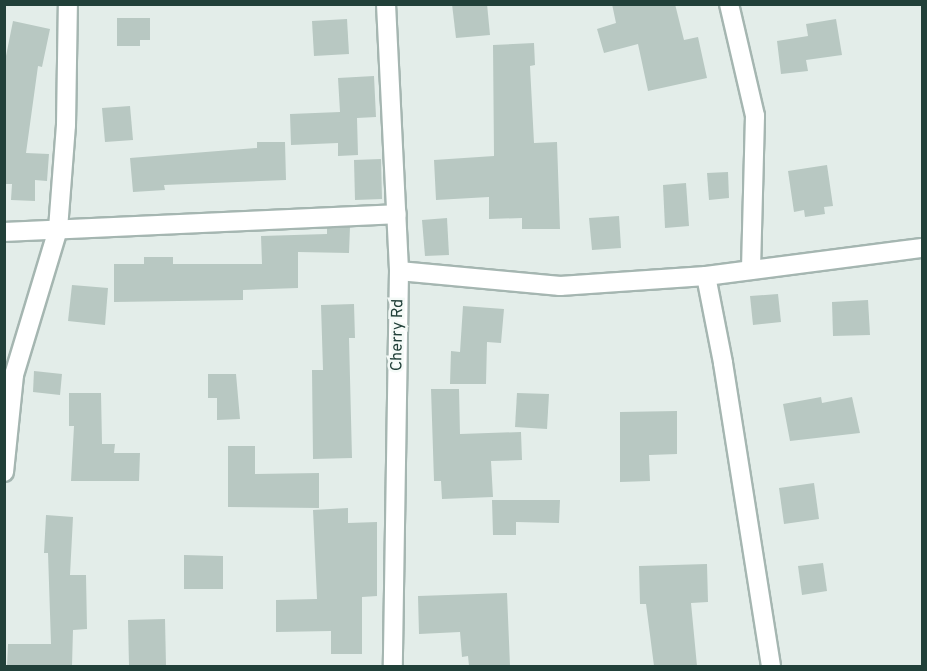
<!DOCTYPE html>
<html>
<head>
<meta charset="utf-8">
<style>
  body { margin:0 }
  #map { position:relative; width:927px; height:671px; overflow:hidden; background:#e3ede9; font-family:Overpass,sans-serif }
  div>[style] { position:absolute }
  .building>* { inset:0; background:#b8c8c2 }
  .roads { filter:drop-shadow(2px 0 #a5b6b1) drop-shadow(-2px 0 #a5b6b1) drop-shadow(0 2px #a5b6b1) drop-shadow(0 -2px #a5b6b1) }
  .minor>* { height:18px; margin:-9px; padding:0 9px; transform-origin:9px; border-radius:9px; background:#fff }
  span { translate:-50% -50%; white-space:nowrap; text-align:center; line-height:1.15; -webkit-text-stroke:5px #f4faf7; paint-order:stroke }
  .street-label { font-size:16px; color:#214039 }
  .frame { position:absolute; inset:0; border:6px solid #214039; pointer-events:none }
</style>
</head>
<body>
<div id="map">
  <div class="building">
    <div style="clip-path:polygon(452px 4px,487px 4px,490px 35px,456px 38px)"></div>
    <div style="clip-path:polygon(612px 4px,675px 4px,684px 40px,698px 37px,707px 78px,648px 91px,638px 44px,604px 53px,597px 29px,616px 23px)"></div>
    <div style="clip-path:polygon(117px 18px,150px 18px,150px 40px,140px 40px,140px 46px,117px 46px)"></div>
    <div style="clip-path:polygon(347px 19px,349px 54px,314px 56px,312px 21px)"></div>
    <div style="clip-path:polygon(836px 19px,842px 55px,806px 60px,808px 71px,781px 74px,777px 41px,808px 36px,806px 24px)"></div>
    <div style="clip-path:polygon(13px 21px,50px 29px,42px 67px,38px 66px,26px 153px,49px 154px,47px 181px,35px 180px,35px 201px,11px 200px,12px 184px,4px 184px,4px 66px)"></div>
    <div style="clip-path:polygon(534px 43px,535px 65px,530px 66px,534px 143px,557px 142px,560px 229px,522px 229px,522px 218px,489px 219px,489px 197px,436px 200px,434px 160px,494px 156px,493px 45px)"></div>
    <div style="clip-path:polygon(374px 76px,376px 117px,357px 118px,358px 155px,338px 156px,338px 143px,291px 145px,290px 114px,340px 112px,338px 78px)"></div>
    <div style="clip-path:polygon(130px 106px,133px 140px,105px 142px,102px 108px)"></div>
    <div style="clip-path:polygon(257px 142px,285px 142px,286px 180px,164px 185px,165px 190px,133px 192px,130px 158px,257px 148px)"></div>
    <div style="clip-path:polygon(381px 159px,382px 199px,355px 200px,354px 160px)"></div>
    <div style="clip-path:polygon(827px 165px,833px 206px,824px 207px,825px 214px,805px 217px,804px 210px,794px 212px,788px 171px)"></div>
    <div style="clip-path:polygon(728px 172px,729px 198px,709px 200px,707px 173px)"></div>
    <div style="clip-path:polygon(686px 183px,689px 226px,665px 228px,663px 185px)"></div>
    <div style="clip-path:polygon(619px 216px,621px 248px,592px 250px,589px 218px)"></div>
    <div style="clip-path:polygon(447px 218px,449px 255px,425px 256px,422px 220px)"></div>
    <div style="clip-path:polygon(350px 227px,349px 253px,298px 252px,298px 288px,243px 290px,243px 300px,114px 302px,114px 264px,144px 264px,144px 257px,173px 257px,173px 264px,262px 264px,261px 236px,327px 234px,327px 228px)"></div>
    <div style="clip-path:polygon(72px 285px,108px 288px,105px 325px,68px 321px)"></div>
    <div style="clip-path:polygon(778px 294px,781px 322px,753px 325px,750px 296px)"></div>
    <div style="clip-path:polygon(868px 300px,870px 335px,833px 336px,832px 302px)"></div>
    <div style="clip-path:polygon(354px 304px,355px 338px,349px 338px,352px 458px,313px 459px,312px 370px,323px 370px,321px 305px)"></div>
    <div style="clip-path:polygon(463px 306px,504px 309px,501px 343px,487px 342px,486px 384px,450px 384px,451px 351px,460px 352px)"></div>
    <div style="clip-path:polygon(34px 371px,62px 374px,60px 395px,33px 392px)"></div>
    <div style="clip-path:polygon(208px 374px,236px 374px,240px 419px,217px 420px,217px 398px,208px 398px)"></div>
    <div style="clip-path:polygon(431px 389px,459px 389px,460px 434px,521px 432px,522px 460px,491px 461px,493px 497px,442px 499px,441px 481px,434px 481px)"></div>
    <div style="clip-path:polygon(69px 393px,101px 393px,102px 444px,115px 444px,114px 453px,140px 453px,139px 481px,71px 481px,74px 426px,69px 426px)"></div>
    <div style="clip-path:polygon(517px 393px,549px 394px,547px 429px,515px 427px)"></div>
    <div style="clip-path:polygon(821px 397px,822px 403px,852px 397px,860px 433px,790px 441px,783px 404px)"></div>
    <div style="clip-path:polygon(677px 411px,677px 454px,649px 455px,650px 481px,620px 482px,620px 412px)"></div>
    <div style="clip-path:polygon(228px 446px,255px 446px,255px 474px,319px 473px,319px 508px,228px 507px)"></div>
    <div style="clip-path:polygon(814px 483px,819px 519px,784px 524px,779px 488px)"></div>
    <div style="clip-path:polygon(492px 500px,560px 500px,559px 523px,516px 522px,516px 535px,493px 535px)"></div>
    <div style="clip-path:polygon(348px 508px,348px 523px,377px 522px,377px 596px,362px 597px,362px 654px,331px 654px,331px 631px,276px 632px,276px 600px,317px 599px,313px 510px)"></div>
    <div style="clip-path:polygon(46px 515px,73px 517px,70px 575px,86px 575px,87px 629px,73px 630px,72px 666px,7px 666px,8px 644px,51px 644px,48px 553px,44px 553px)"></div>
    <div style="clip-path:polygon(184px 555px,223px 556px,223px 589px,184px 589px)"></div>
    <div style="clip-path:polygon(823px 563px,827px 591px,802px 595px,798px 566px)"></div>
    <div style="clip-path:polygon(707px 564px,708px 602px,691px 603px,697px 666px,654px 666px,646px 604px,640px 604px,639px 566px)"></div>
    <div style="clip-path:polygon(507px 593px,510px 666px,469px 666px,468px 656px,462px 657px,460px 632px,419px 634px,418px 596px)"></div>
    <div style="clip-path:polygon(165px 619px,166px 666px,129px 666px,128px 620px)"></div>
  </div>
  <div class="roads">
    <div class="minor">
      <div style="left:386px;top:4px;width:267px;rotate:87.2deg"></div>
      <div style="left:399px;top:271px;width:395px;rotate:90.9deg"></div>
      <div style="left:729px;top:4px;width:115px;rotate:76.9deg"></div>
      <div style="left:755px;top:116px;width:154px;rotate:91.5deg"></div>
      <div style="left:4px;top:232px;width:393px;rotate:-2.6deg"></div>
      <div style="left:399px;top:271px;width:162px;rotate:5.3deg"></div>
      <div style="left:560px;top:286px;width:146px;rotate:-3.9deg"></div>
      <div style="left:706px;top:276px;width:218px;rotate:-7.4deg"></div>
      <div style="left:706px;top:276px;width:89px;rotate:78.9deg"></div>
      <div style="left:723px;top:363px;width:307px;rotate:81deg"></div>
      <div style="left:4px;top:472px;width:98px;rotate:-84.1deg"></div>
      <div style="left:14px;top:375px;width:152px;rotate:-73.2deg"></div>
      <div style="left:58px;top:229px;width:104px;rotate:-85.6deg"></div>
      <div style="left:66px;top:125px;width:121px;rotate:-89.1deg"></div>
    </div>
  </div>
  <div class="street-label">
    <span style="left:398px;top:335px;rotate:-89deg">Cherry Rd</span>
  </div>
  <div class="frame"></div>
</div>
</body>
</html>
